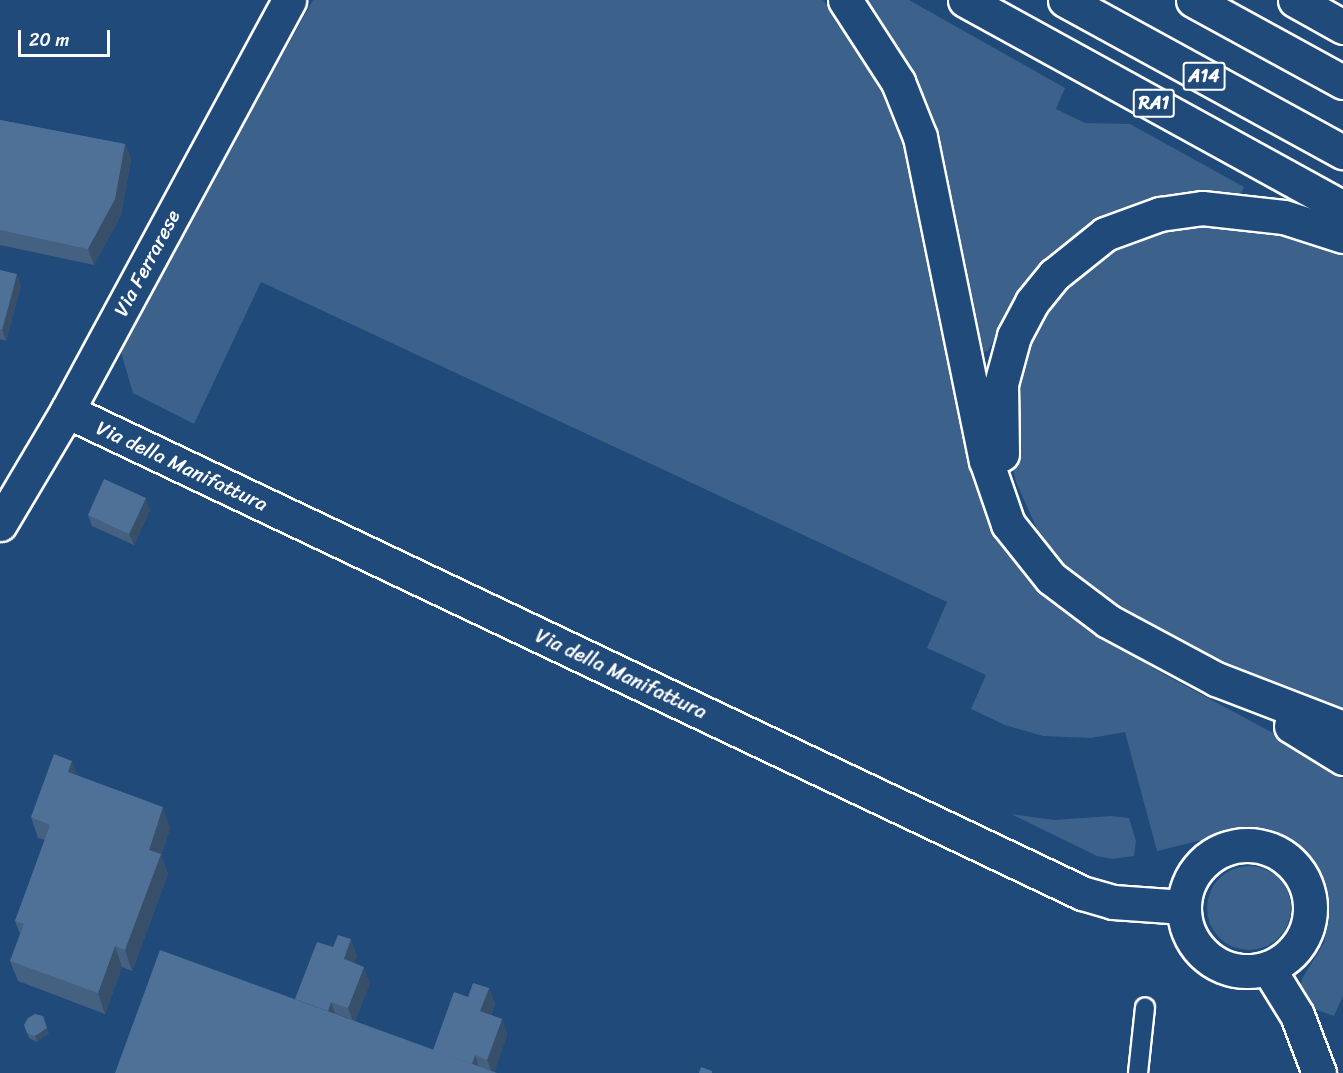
<!DOCTYPE html>
<html>
<head>
<meta charset="utf-8">
<style>
  body { margin:0 }
  #map { position:relative; width:1343px; height:1073px; overflow:hidden; background:#1f4a7a; font-family:Sriracha,sans-serif }
  div>[style] { position:absolute }
  .green>* { inset:0; background:#3c618b }
  .round { border-radius:50% }
  .roads { filter:drop-shadow(2px 0 #fff) drop-shadow(-2px 0 #fff) drop-shadow(0 2px #fff) drop-shadow(0 -2px #fff) }
  .service>* { height:18px; margin:-9px; padding:0 9px; transform-origin:9px; border-radius:9px; background:#1f4a7a }
  .minor>* { height:33px; margin:-16.5px; padding:0 16.5px; transform-origin:16.5px; border-radius:16.5px; background:#1f4a7a }
  .minor>.ring { margin:-16.5px; padding:0; box-sizing:content-box; background:none; border:33px solid #1f4a7a; border-radius:50% }
  .secondary>* { height:33px; margin:-16.5px; padding:0 16.5px; transform-origin:16.5px; border-radius:16.5px; background:#1f4a7a }
  .motorway>* { height:33px; margin:-16.5px; padding:0 16.5px; transform-origin:16.5px; border-radius:16.5px; background:#1f4a7a }
  .wall>* { inset:0; background:#456182 }
  .shaded-wall>* { inset:0; background:#384f6a }
  .building>* { inset:0; background:#507197 }
  span { translate:-50% -50%; white-space:nowrap; text-align:center; line-height:1.15; -webkit-text-stroke:4.5px #1f4a7a; paint-order:stroke }
  .shield-label span { padding:2px 4px; background:#1f4a7a; border:2px solid; border-radius:4px; -webkit-text-stroke-width:0 }
  .shield-label { font-size:18px; color:#fff; font-weight:700 }
  .street-label { font-size:20px; color:#fff }
  .scale { position:absolute; left:18px; top:30px; width:92px; height:27px; box-sizing:border-box; border:3px solid #fff; border-top:0; padding-left:8px; font-size:18px; line-height:21px; white-space:nowrap; color:#fff; -webkit-text-stroke:4px #1f4a7a; paint-order:stroke }
</style>
</head>
<body>
<div id="map">
  <div class="green">
    <div style="clip-path:polygon(313px 0,823px 0,871px 62px,908px 147px,1004px 541px,1014px 558px,1036px 587px,1072px 617px,1158px 671px,1297px 746px,1343px 779px,1343px 996px,1334px 1016px,1306px 1006px,1299px 992px,1302px 979px,1324px 943px,1329px 919px,1319px 875px,1305px 853px,1271px 831px,1247px 829px,1157px 851px,1125px 732px,1091px 738px,1043px 736px,1005px 725px,971px 709px,986px 675px,927px 648px,947px 602px,261px 282px,194px 424px,133px 393px,120px 349px)"></div>
    <div style="clip-path:polygon(863px 0,909px 0,1065px 88px,1056px 109px,1085px 123px,1130px 124px,1244px 187px,1241px 194px,1200px 193px,1090px 226px,1040px 266px,1011px 305px,988px 351px,983px 352px,941px 160px)"></div>
    <div style="clip-path:polygon(1238px 222px,1307px 239px,1343px 253px,1343px 717px,1265px 687px,1092px 591px,1070px 574px,1041px 538px,1016px 482px,1011px 461px,1012px 381px,1048px 301px,1109px 248px,1167px 227px)"></div>
    <div style="clip-path:polygon(1011px 814px,1054px 820px,1111px 816px,1129px 818px,1136px 841px,1134px 856px,1113px 859px,1097px 856px)"></div>
    <div class="round" style="left:1207px;top:866px;width:84px;height:84px"></div>
  </div>
  <div class="roads">
    <div class="service">
      <div style="left:1138px;top:1073px;width:66px;rotate:-83.9deg"></div>
    </div>
    <div class="minor">
      <div style="left:67px;top:411px;width:1124px;rotate:25.4deg"></div>
      <div style="left:1082px;top:893px;width:32px;rotate:16deg"></div>
      <div style="left:1113px;top:902px;width:71px;rotate:4deg"></div>
      <div class="ring" style="left:1184px;top:845px;width:93px;height:93px"></div>
      <div style="left:1268px;top:968px;width:55px;rotate:58.3deg"></div>
      <div style="left:1297px;top:1015px;width:62px;rotate:69.2deg"></div>
    </div>
    <div class="secondary">
      <div style="left:0;top:524px;width:131px;rotate:-59.3deg"></div>
      <div style="left:67px;top:411px;width:467px;rotate:-61.6deg"></div>
    </div>
    <div class="motorway">
      <div style="left:845px;top:0;width:98px;rotate:57.1deg"></div>
      <div style="left:898px;top:82px;width:59px;rotate:68.2deg"></div>
      <div style="left:920px;top:137px;width:330px;rotate:78.5deg"></div>
      <div style="left:986px;top:460px;width:68px;rotate:71deg"></div>
      <div style="left:1008px;top:524px;width:69px;rotate:51.5deg"></div>
      <div style="left:1051px;top:578px;width:71px;rotate:37deg"></div>
      <div style="left:1108px;top:621px;width:123px;rotate:28.2deg"></div>
      <div style="left:1216px;top:679px;width:136px;rotate:21.1deg"></div>
      <div style="left:965px;top:0;width:431px;rotate:28.8deg"></div>
      <div style="left:1065px;top:0;width:317px;rotate:28.7deg"></div>
      <div style="left:1193px;top:0;width:171px;rotate:28.7deg"></div>
      <div style="left:1295px;top:0;width:55px;rotate:29.4deg"></div>
      <div style="left:1002px;top:454px;width:70px;rotate:-90.8deg"></div>
      <div style="left:1001px;top:384px;width:50px;rotate:-74.8deg"></div>
      <div style="left:1014px;top:336px;width:38px;rotate:-62deg"></div>
      <div style="left:1032px;top:302px;width:35px;rotate:-51deg"></div>
      <div style="left:1054px;top:275px;width:65px;rotate:-38.8deg"></div>
      <div style="left:1105px;top:234px;width:59px;rotate:-20deg"></div>
      <div style="left:1160px;top:214px;width:42px;rotate:-8.1deg"></div>
      <div style="left:1202px;top:208px;width:82px;rotate:6.3deg"></div>
      <div style="left:1284px;top:217px;width:62px;rotate:17.9deg"></div>
      <div style="left:1291px;top:726px;width:61px;rotate:31.6deg"></div>
    </div>
  </div>
  <div class="wall">
    <div style="clip-path:polygon(0 120px,125px 144px,131px 160px,121px 215px,94px 265px,0 245px)"></div>
    <div style="clip-path:polygon(0 270px,21px 285px,6px 341px,0 339px)"></div>
    <div style="clip-path:polygon(150px 510px,134px 545px,92px 526px,88px 515px)"></div>
    <div style="clip-path:polygon(77px 775px,170px 828px,161px 856px,168px 874px,132px 971px,122px 967px,105px 1014px,18px 981px,10px 961px,20px 934px,15px 921px,45px 840px,38px 838px,31px 817px)"></div>
    <div style="clip-path:polygon(357px 955px,354px 963px,370px 983px,355px 1021px,433px 1050px,468px 997px,489px 988px,495px 1004px,491px 1015px,502px 1019px,507px 1035px,494px 1072px,295px 999px)"></div>
    <div style="clip-path:polygon(24px 1025px,49px 1033px,37px 1042px,29px 1038px)"></div>
  </div>
  <div class="shaded-wall">
    <div style="clip-path:polygon(125px 144px,131px 160px,121px 215px,94px 265px,88px 249px)"></div>
    <div style="clip-path:polygon(17px 274px,21px 285px,6px 341px,2px 330px)"></div>
    <div style="clip-path:polygon(146px 498px,150px 510px,134px 545px,129px 534px)"></div>
    <div style="clip-path:polygon(72px 761px,80px 782px,68px 772px)"></div>
    <div style="clip-path:polygon(163px 807px,170px 828px,161px 856px,168px 874px,132px 971px,125px 950px,149px 850px)"></div>
    <div style="clip-path:polygon(351px 939px,357px 955px,350px 975px,344px 959px)"></div>
    <div style="clip-path:polygon(115px 946px,122px 967px,105px 1014px,98px 993px)"></div>
    <div style="clip-path:polygon(364px 967px,370px 983px,354px 1024px,348px 1008px)"></div>
    <div style="clip-path:polygon(489px 988px,495px 1004px,486px 1027px,480px 1011px)"></div>
    <div style="clip-path:polygon(331px 1002px,337px 1018px,326px 1015px)"></div>
    <div style="clip-path:polygon(502px 1019px,507px 1035px,494px 1073px,492px 1073px,487px 1060px)"></div>
    <div style="clip-path:polygon(47px 1028px,49px 1033px,37px 1042px,35px 1036px)"></div>
    <div style="clip-path:polygon(475px 1055px,480px 1071px,470px 1068px)"></div>
  </div>
  <div class="building">
    <div style="clip-path:polygon(0 120px,125px 144px,115px 199px,88px 249px,0 230px)"></div>
    <div style="clip-path:polygon(0 270px,17px 274px,2px 330px,0 329px)"></div>
    <div style="clip-path:polygon(104px 479px,146px 498px,129px 534px,88px 515px)"></div>
    <div style="clip-path:polygon(54px 754px,72px 761px,68px 772px,163px 807px,149px 850px,161px 854px,125px 950px,115px 946px,98px 993px,10px 961px,24px 924px,15px 921px,50px 825px,31px 817px)"></div>
    <div style="clip-path:polygon(338px 935px,351px 939px,344px 959px,364px 967px,348px 1008px,331px 1002px,328px 1011px,295px 999px,317px 942px,333px 947px)"></div>
    <div style="clip-path:polygon(160px 950px,497px 1073px,115px 1073px)"></div>
    <div style="clip-path:polygon(473px 983px,489px 988px,480px 1011px,502px 1019px,487px 1060px,475px 1055px,472px 1064px,433px 1050px,454px 992px,468px 997px)"></div>
    <div style="clip-path:polygon(35px 1014px,43px 1016px,47px 1028px,35px 1036px,27px 1033px,24px 1025px,28px 1018px)"></div>
    <div style="clip-path:polygon(701px 1067px,712px 1071px,712px 1073px,699px 1073px)"></div>
  </div>
  <div class="shield-label">
    <span style="left:1204px;top:76px">A14</span>
    <span style="left:1154px;top:103px">RA1</span>
  </div>
  <div class="street-label">
    <span style="left:147px;top:263px;rotate:-62deg">Via Ferrarese</span>
    <span style="left:182px;top:466px;rotate:25deg">Via della Manifattura</span>
    <span style="left:621px;top:674px;rotate:25deg">Via della Manifattura</span>
  </div>
  <div class="scale">20 m</div>
</div>
</body>
</html>
